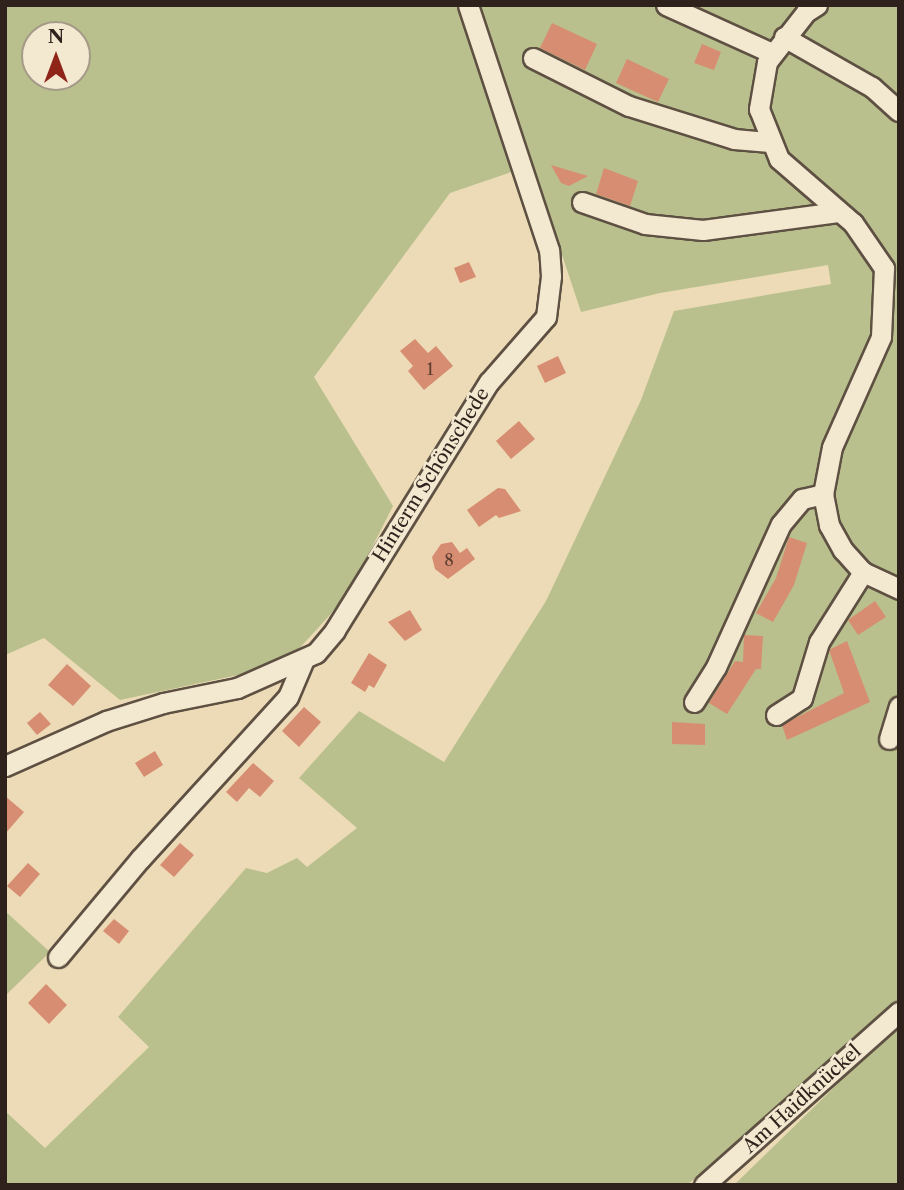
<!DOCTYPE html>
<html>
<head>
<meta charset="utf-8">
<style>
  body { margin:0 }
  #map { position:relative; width:904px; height:1190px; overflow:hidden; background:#ecdbb6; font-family:"Libre Caslon Text",serif }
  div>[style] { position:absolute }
  .green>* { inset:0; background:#b9c08d }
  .building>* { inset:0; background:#d78d71 }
  .roads { filter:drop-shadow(2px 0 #5e5042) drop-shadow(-2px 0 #5e5042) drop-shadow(0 2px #5e5042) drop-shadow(0 -2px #5e5042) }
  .minor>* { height:19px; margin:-9.5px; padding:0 9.5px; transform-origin:9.5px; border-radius:9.5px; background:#f3e8d0 }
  span { translate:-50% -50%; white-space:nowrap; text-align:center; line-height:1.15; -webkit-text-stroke:5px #f3e8d0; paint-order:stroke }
  .number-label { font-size:16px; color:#593d31 }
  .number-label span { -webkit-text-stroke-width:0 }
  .street-label { font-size:19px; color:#2f221c }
  .frame { position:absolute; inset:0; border:7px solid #2f221c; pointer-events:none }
  .north { position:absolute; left:21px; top:21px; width:70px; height:70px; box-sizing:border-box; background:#f3e8d0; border:2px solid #a59988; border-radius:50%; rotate:0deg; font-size:19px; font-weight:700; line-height:28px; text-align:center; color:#2f221c }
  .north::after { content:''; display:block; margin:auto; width:24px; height:32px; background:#8f2418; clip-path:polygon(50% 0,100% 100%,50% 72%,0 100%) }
</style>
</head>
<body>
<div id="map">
  <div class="green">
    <div style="clip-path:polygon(evenodd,5px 5px,462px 5px,514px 171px,450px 193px,314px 377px,393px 506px,354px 583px,329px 616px,295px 653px,252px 672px,120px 700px,44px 638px,5px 655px,5px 5px,35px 35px,77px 35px,77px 77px,35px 77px,35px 35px)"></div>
    <div style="clip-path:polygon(479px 5px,899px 5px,899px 1002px,687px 1185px,5px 1185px,5px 1111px,45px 1148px,149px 1047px,118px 1017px,246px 868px,267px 873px,297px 858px,307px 867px,357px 828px,299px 778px,359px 711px,444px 762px,546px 601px,641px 400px,674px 311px,831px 284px,828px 265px,660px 293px,581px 312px)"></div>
    <div style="clip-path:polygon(5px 911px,50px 952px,5px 996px)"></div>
    <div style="clip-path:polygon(899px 1026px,899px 1185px,734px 1185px,895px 1028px)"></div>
  </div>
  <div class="building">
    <div style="clip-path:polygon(552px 23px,597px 44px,585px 70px,540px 48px)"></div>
    <div style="clip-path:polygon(702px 44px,721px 52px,714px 70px,694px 63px)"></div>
    <div style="clip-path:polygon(627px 59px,669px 79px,658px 102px,616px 83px)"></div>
    <div style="clip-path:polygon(551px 165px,588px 176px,569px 186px,561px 183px)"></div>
    <div style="clip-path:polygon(604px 168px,638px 181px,630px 206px,596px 194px)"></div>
    <div style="clip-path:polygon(469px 262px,476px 277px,460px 283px,454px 268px)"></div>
    <div style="clip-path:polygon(415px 339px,428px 353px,436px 346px,453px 366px,424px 390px,408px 371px,413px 366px,400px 351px)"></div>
    <div style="clip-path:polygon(558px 356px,566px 373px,545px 383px,537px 366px)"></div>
    <div style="clip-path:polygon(519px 421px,535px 439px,511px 459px,496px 441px)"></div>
    <div style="clip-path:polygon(498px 488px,505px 489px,521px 511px,499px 518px,496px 515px,479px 527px,467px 510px)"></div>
    <div style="clip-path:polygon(789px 537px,807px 543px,794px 585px,773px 622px,756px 613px,776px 578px)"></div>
    <div style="clip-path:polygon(452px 542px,460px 553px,467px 548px,475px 559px,448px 579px,435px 569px,432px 557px,441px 544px)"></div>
    <div style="clip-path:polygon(875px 601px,886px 617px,858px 635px,848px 620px)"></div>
    <div style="clip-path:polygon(410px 610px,422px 630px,405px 641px,388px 622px)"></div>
    <div style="clip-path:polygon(744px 635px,763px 636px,761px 669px,756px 669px,727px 714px,709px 703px,735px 661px,743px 662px)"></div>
    <div style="clip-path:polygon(847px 641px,870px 702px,787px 740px,782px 725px,844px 693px,829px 650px)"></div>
    <div style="clip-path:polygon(369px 653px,387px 665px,374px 688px,369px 685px,365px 692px,351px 683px)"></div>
    <div style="clip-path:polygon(67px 664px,91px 686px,73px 706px,48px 685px)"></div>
    <div style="clip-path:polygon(304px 707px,321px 722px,299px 747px,282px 731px)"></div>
    <div style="clip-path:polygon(40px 712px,51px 724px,37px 735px,27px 723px)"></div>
    <div style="clip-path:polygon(672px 722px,705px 724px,705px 745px,672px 744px)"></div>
    <div style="clip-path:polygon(155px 751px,163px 765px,144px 777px,135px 763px)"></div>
    <div style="clip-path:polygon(253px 763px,274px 781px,260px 797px,249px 788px,237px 802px,226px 792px)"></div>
    <div style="clip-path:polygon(5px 796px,24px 812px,5px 834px)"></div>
    <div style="clip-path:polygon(180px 843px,194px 855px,174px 877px,160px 865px)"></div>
    <div style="clip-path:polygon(28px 863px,40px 874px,20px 897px,7px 886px)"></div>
    <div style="clip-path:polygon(114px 919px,129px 931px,119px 944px,103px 931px)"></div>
    <div style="clip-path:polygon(46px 984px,67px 1005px,49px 1024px,28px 1003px)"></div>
  </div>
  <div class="roads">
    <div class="minor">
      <div style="left:666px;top:5px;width:116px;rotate:24.4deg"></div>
      <div style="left:817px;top:5px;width:13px;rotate:148deg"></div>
      <div style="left:806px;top:12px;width:63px;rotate:128deg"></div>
      <div style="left:767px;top:62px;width:48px;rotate:99.7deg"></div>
      <div style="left:759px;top:109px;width:54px;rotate:68.2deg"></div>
      <div style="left:779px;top:159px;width:98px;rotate:40.9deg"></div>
      <div style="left:853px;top:223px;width:55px;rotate:55.4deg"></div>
      <div style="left:884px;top:268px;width:69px;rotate:92.5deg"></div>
      <div style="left:881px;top:337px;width:120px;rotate:114deg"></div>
      <div style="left:832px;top:447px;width:48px;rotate:100.8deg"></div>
      <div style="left:823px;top:494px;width:32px;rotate:79deg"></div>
      <div style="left:829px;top:525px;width:29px;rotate:61deg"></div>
      <div style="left:843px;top:550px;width:30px;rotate:48deg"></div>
      <div style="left:863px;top:572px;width:40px;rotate:25deg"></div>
      <div style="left:784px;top:37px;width:101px;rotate:29.6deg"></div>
      <div style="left:872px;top:87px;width:36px;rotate:42deg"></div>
      <div style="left:533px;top:58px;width:107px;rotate:26.6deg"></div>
      <div style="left:629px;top:106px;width:110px;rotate:17.4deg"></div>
      <div style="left:734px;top:139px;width:36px;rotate:5deg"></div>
      <div style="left:582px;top:202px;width:67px;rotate:19.2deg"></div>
      <div style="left:645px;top:224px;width:58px;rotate:5.9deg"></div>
      <div style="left:703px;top:230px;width:136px;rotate:-7.6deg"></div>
      <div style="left:694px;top:702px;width:41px;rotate:-57.8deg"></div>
      <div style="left:716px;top:667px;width:157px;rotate:-65.6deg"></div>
      <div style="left:781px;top:524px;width:33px;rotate:-50deg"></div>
      <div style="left:802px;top:499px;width:22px;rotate:-13deg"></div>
      <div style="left:776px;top:715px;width:31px;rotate:-33deg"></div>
      <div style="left:802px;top:698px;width:59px;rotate:-73.1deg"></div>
      <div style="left:819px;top:642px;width:83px;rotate:-57.8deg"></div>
      <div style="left:889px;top:739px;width:34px;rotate:-73deg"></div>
      <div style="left:5px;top:766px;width:111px;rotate:-24deg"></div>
      <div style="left:106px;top:721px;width:60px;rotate:-17.5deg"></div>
      <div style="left:163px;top:703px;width:76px;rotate:-11.5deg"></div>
      <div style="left:237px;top:688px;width:86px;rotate:-23.9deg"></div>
      <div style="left:316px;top:653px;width:30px;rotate:-50deg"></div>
      <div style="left:335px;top:630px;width:292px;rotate:-58.2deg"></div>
      <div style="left:489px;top:382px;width:86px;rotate:-48.8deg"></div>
      <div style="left:546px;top:317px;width:41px;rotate:-83deg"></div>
      <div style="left:551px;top:276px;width:26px;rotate:-94deg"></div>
      <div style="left:549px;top:250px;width:258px;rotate:-108.3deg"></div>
      <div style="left:58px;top:957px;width:128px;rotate:-50.1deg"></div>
      <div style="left:140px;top:859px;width:219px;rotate:-47.6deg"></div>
      <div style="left:288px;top:697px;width:38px;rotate:-67deg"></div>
      <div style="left:704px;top:1185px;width:261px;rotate:-41.6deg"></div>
    </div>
  </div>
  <div class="number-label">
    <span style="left:430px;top:369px">1</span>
    <span style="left:449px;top:560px">8</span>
  </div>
  <div class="street-label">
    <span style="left:431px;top:475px;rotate:-58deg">Hinterm Schönschede</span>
    <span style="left:802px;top:1099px;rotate:-42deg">Am Haidknückel</span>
  </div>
  <div class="frame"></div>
  <div class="north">N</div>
</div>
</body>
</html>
